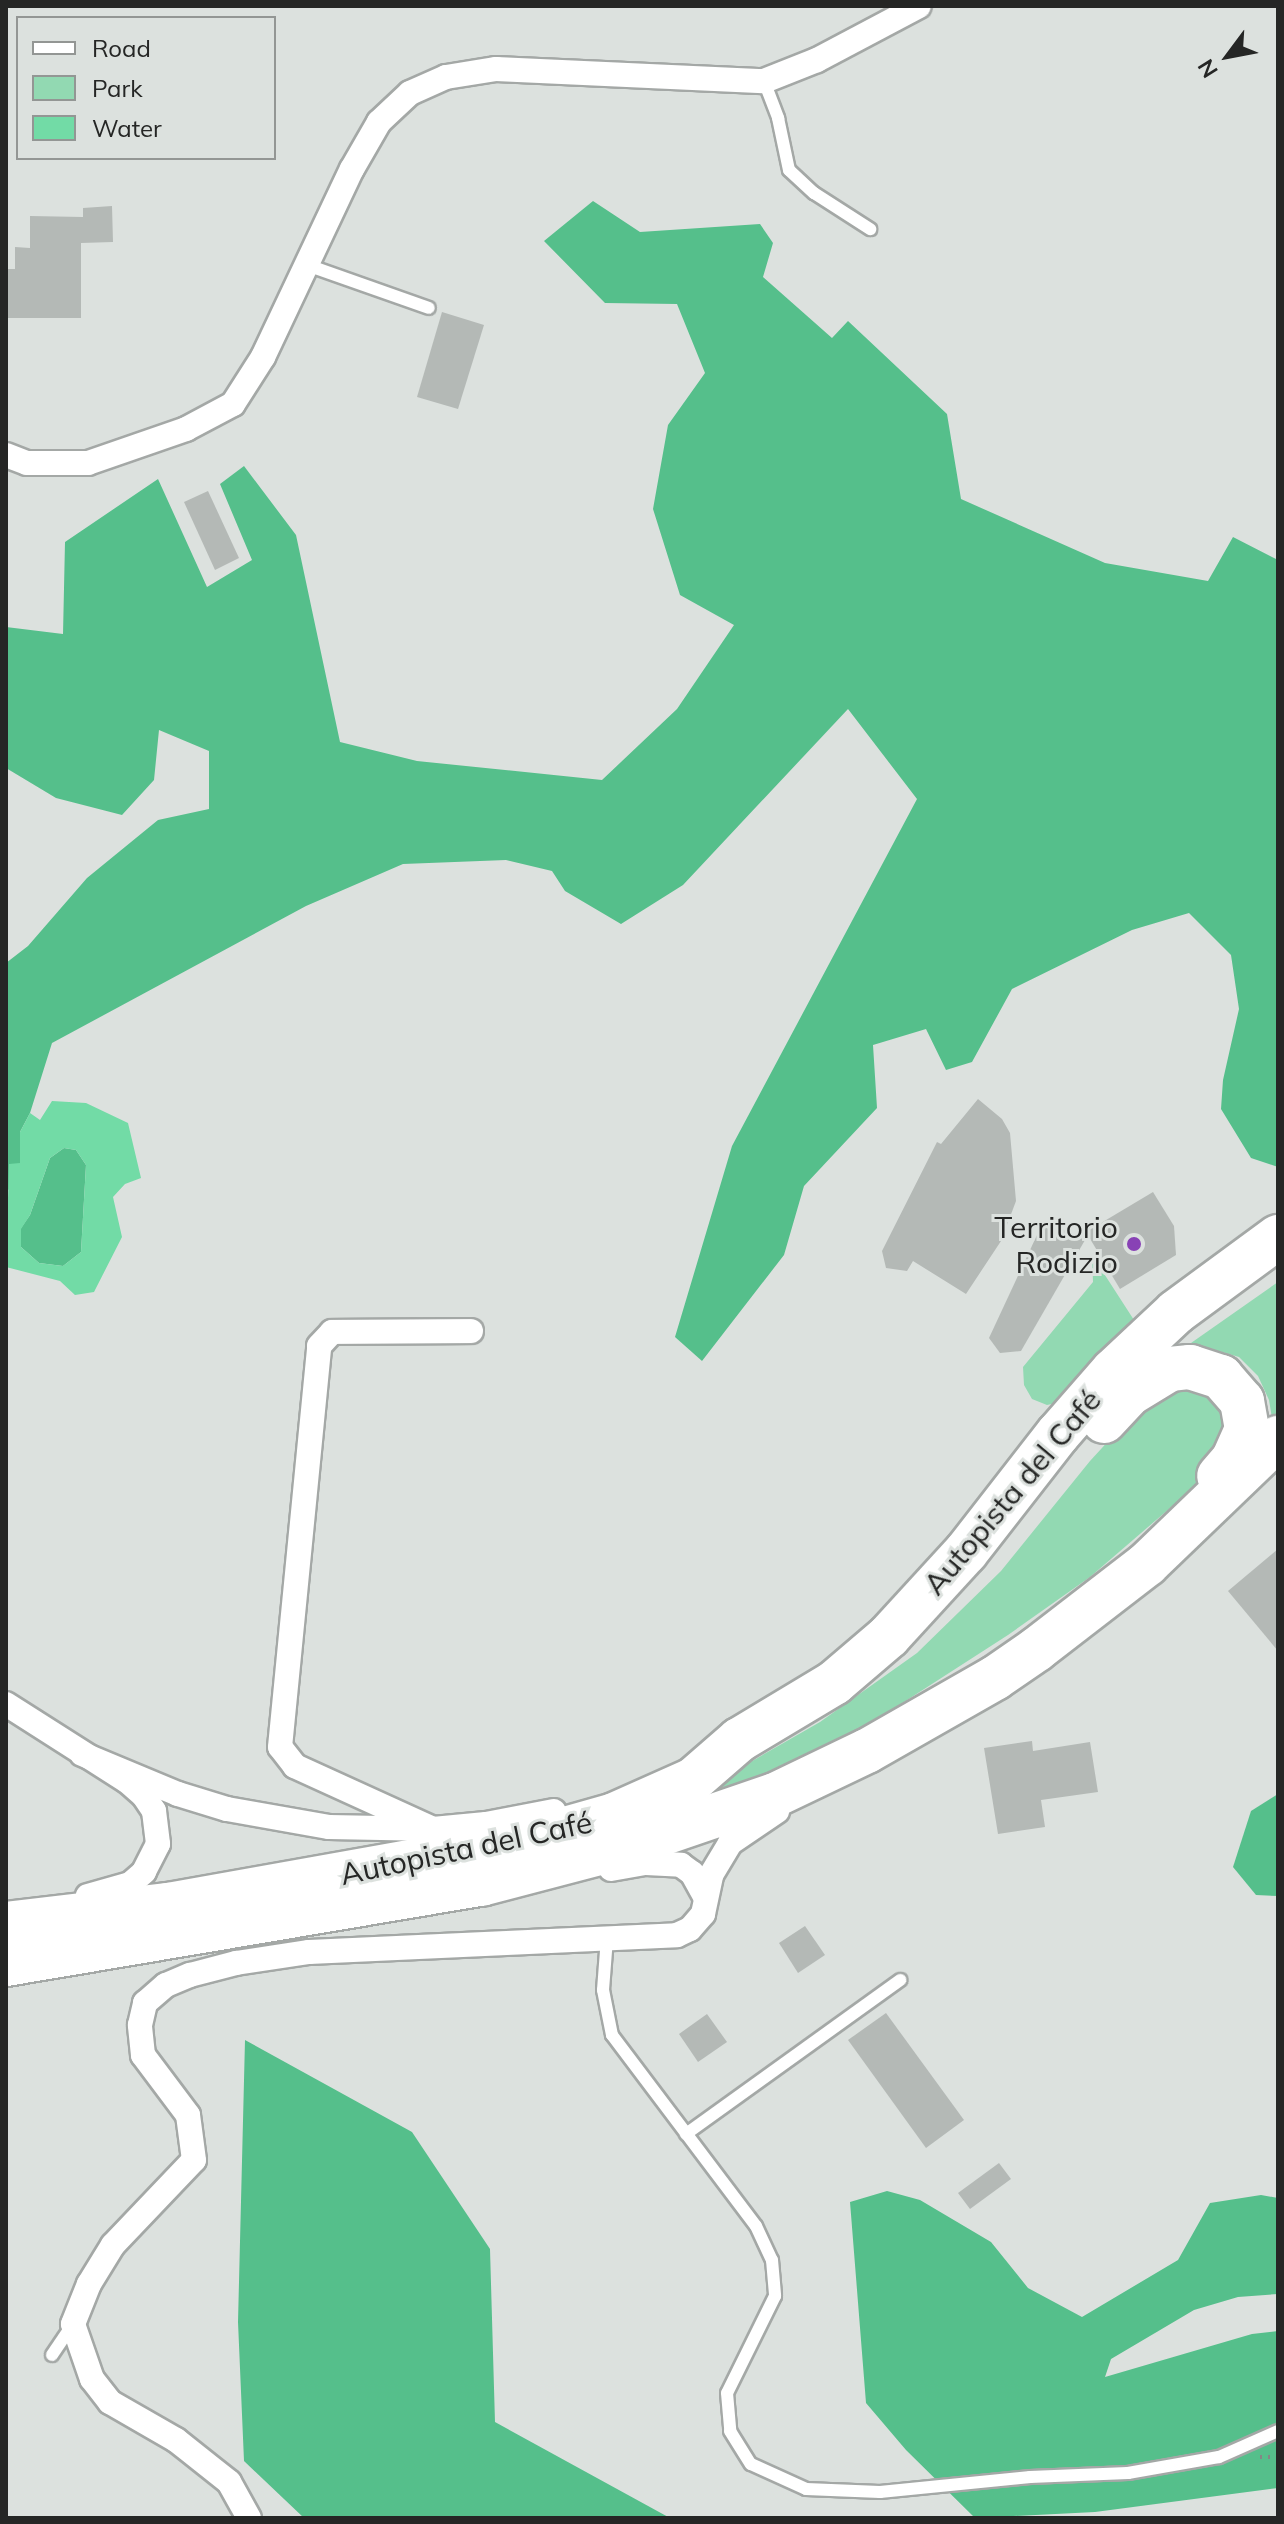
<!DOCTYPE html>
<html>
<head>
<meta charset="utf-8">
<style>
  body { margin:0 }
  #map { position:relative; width:1284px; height:2524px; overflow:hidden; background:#dce1de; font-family:Mulish,sans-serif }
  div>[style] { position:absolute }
  .green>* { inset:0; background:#92d9b2 }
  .forest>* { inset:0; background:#55bf8b }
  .water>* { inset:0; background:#72dba6 }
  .building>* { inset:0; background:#b4b9b6 }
  .path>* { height:4px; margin-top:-2px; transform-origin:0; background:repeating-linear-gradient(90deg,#848785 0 2px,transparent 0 8px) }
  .roads { filter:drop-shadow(2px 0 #a4a8a6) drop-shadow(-2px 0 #a4a8a6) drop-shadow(0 2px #a4a8a6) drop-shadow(0 -2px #a4a8a6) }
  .lane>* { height:12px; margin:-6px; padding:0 6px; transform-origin:6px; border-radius:6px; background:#fff }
  .street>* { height:24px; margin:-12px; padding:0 12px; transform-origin:12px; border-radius:12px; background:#fff }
  .highway>* { height:44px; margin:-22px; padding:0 22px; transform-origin:22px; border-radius:22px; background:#fff }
  .dots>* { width:22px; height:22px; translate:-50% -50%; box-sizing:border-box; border:4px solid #dce1de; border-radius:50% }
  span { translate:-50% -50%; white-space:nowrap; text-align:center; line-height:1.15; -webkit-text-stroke:6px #dce1de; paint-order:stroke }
  .poi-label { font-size:30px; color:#252625 }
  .right { translate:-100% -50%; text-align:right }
  .street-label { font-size:30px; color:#252625 }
  .frame { position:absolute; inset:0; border:8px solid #252625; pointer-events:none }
  .legend { position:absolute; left:16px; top:16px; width:260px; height:144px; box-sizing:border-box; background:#dce1de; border:2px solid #939694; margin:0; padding:10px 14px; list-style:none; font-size:24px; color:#252625 }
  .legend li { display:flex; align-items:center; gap:16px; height:40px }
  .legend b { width:40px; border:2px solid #939694 }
  .north { position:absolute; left:1188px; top:16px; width:80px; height:80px; -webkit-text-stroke:6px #dce1de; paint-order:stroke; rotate:238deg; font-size:22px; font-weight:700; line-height:32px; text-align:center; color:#252625 }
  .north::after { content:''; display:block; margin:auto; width:28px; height:36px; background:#252625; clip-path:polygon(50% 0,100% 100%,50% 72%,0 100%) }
</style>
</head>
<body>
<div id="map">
  <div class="green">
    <div style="clip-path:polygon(1092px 1255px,1143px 1334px,1079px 1398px,1047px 1405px,1032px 1399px,1024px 1385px,1023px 1367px,1093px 1282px)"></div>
    <div style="clip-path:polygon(1278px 1282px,1278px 1420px,1273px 1424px,1269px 1400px,1258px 1376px,1239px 1357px,1191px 1343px)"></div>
    <div style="clip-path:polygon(1178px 1380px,1229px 1400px,1220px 1465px,1090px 1577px,1008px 1635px,845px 1740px,767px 1786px,672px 1807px,820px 1722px,917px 1653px,1001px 1571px,1090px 1461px,1157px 1388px)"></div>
  </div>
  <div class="forest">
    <div style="clip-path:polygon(593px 201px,640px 232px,760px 224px,773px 243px,763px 277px,832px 338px,848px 321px,947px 414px,961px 499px,1105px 563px,1208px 581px,1233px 537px,1278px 560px,1278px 1167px,1251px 1158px,1221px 1109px,1223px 1080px,1239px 1009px,1231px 955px,1189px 913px,1132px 930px,1012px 989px,972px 1062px,946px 1070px,926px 1029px,873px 1045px,877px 1108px,804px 1186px,784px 1255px,702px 1361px,675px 1337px,732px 1146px,917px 799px,848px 709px,683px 885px,621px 924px,565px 891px,552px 871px,506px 860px,403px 864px,306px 906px,52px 1043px,30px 1113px,20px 1132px,20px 1164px,9px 1164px,9px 1190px,6px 1188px,6px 963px,28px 946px,87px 878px,158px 820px,209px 809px,209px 751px,159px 730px,154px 780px,122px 815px,56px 798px,6px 768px,6px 627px,63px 634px,65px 542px,158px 479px,207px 587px,252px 560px,220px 484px,244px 466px,296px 535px,340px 742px,417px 761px,602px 780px,677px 709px,734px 625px,680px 595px,653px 509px,668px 425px,705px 373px,677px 304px,605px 303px,544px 241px)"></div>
    <div style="clip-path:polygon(64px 1148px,76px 1150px,86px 1165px,81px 1252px,63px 1266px,39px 1263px,21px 1247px,21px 1228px,30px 1215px,50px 1158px)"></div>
    <div style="clip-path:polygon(1278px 1794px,1278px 1896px,1256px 1895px,1233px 1867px,1251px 1811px)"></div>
    <div style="clip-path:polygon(245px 2040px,412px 2132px,490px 2249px,495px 2422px,670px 2518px,304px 2518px,244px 2461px,238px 2322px)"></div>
    <div style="clip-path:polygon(887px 2191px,920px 2200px,991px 2242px,1028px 2288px,1082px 2317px,1178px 2260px,1210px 2203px,1261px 2195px,1278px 2198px,1278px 2294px,1238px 2297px,1194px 2310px,1111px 2359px,1105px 2377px,1252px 2334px,1278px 2331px,1278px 2488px,1095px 2512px,975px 2518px,906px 2450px,866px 2403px,850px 2202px)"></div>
  </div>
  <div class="water">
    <div style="clip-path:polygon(evenodd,52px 1101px,86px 1103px,128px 1123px,141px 1178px,125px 1184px,113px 1197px,122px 1237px,94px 1292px,75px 1295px,60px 1281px,6px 1267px,9px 1164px,20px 1163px,20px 1132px,30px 1113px,40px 1120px,52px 1101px,64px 1148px,76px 1150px,86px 1165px,81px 1252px,63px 1266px,39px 1263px,21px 1247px,21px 1229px,30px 1215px,50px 1158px,64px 1148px)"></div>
  </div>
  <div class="building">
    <div style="clip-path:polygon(112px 206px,113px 242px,81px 243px,81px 318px,6px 318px,6px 269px,15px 269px,15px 247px,30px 248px,30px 216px,83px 217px,83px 208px)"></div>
    <div style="clip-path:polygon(442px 312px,484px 325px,458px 409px,417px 397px)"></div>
    <div style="clip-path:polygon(208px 491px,239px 558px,215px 570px,184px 502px)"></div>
    <div style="clip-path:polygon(978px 1099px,1002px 1119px,1010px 1133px,1016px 1201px,1001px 1241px,966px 1294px,913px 1261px,907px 1271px,886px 1268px,882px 1251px,937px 1142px,941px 1144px)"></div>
    <div style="clip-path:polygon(1153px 1192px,1174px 1226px,1176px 1255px,1120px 1289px,1086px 1232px)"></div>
    <div style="clip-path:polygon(1044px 1220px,1085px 1240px,1021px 1351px,1000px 1353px,989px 1338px)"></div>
    <div style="clip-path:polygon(1278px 1549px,1278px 1651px,1228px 1591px)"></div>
    <div style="clip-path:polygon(1032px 1741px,1033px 1751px,1090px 1742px,1098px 1792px,1041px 1800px,1045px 1827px,998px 1834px,984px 1748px)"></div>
    <div style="clip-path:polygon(805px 1926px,825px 1955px,798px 1973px,779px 1943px)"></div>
    <div style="clip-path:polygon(886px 2013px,964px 2120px,926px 2148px,848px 2040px)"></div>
    <div style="clip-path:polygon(707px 2014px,727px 2042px,698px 2062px,679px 2034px)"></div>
    <div style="clip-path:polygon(999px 2163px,1011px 2179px,970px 2209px,958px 2193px)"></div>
  </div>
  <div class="path">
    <div style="left:1260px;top:2457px;width:18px"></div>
  </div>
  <div class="roads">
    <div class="lane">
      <div style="left:764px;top:81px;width:40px;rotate:69deg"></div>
      <div style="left:778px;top:118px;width:53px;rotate:78.1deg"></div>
      <div style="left:789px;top:170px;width:34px;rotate:43deg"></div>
      <div style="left:814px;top:193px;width:67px;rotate:32.7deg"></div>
      <div style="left:307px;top:265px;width:129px;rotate:19.4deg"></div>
      <div style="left:607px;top:1938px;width:52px;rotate:94.4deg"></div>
      <div style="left:603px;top:1990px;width:46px;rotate:78.7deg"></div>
      <div style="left:612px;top:2035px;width:239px;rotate:53deg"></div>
      <div style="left:756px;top:2226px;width:38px;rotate:65deg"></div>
      <div style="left:772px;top:2260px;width:36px;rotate:85deg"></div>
      <div style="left:775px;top:2296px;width:108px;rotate:116.3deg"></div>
      <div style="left:727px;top:2393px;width:38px;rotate:85deg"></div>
      <div style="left:730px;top:2431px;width:39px;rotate:58deg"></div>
      <div style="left:751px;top:2464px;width:60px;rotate:24.4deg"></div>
      <div style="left:806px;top:2489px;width:74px;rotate:2.3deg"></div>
      <div style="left:880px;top:2492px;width:151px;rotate:-5.7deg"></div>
      <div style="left:1030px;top:2477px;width:98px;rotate:-2.3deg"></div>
      <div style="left:1128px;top:2473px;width:92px;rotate:-10deg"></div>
      <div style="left:1219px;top:2457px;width:64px;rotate:-23.8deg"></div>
      <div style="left:686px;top:2134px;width:264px;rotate:-35.7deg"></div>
      <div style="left:52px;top:2355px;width:37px;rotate:-56deg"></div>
    </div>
    <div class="street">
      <div style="left:6px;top:455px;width:22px;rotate:21deg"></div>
      <div style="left:27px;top:463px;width:61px"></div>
      <div style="left:88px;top:463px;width:104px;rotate:-19.1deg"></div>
      <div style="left:186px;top:429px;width:53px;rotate:-28deg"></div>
      <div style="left:233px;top:404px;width:56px;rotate:-57.4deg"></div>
      <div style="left:263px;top:357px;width:208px;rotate:-64.7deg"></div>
      <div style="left:352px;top:169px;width:54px;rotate:-60.1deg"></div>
      <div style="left:379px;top:122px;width:42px;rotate:-43.1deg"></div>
      <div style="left:410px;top:93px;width:39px;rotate:-24deg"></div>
      <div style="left:446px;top:77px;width:51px;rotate:-9.1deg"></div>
      <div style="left:496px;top:69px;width:268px;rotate:2.6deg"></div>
      <div style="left:764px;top:81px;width:57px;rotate:-21.6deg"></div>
      <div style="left:817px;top:60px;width:115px;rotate:-27.9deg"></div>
      <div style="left:6px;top:1704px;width:143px;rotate:32.5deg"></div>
      <div style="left:127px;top:1781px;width:23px;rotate:41deg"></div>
      <div style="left:144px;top:1796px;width:18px;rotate:56deg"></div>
      <div style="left:154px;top:1811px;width:33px;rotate:83deg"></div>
      <div style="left:158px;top:1844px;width:31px;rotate:117deg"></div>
      <div style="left:144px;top:1872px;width:18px;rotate:139deg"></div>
      <div style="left:130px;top:1884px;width:44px;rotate:164.1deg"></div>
      <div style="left:82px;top:1754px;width:104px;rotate:22.6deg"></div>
      <div style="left:178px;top:1794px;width:51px;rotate:17deg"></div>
      <div style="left:227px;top:1809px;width:104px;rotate:10deg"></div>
      <div style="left:329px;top:1827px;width:104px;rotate:1.1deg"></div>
      <div style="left:433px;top:1829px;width:53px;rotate:-5.4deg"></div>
      <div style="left:486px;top:1824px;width:69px;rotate:-10.8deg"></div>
      <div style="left:433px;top:1829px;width:152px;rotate:-155.5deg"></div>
      <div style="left:295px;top:1766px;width:24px;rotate:-128deg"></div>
      <div style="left:280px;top:1747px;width:403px;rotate:-84.4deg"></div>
      <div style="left:319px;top:1346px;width:19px;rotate:-47deg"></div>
      <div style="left:332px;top:1332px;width:139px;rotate:-0.4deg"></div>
      <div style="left:611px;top:1869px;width:36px;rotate:-10deg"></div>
      <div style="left:646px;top:1863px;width:35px;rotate:3deg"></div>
      <div style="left:681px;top:1865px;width:14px;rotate:36deg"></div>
      <div style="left:692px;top:1873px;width:26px;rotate:61deg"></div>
      <div style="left:249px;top:2518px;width:41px;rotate:-119.1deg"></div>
      <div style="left:229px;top:2482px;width:68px;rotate:-141.6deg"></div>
      <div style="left:176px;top:2440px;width:76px;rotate:-150.1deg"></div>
      <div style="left:110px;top:2402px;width:29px;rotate:-128deg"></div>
      <div style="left:92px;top:2379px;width:58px;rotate:-109.1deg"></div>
      <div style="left:73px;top:2324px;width:43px;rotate:-68.2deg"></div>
      <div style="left:89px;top:2284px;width:46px;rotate:-58.4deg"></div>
      <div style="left:113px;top:2245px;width:117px;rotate:-46.4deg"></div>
      <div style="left:194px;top:2160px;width:45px;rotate:-97.6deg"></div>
      <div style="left:188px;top:2115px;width:75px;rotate:-126.9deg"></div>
      <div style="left:143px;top:2055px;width:30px;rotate:-96deg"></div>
      <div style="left:140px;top:2025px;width:23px;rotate:-77deg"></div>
      <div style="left:145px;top:2003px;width:28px;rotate:-41deg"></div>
      <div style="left:166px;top:1985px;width:26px;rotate:-23deg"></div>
      <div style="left:190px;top:1975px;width:48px;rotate:-14.6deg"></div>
      <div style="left:236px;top:1963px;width:74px;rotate:-8.6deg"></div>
      <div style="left:309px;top:1952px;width:368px;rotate:-2.6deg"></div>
      <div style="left:677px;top:1935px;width:14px;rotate:-25deg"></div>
      <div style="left:690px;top:1929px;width:20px;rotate:-49deg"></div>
      <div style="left:703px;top:1914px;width:40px;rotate:-78deg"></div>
      <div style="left:711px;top:1875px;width:37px;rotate:-59deg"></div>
      <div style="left:730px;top:1843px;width:57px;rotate:-34.2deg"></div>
    </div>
    <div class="highway">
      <div style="left:1104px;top:1421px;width:37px;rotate:-47deg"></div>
      <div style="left:1129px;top:1394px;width:48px;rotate:-31.4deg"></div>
      <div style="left:1170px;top:1369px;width:20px;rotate:-6deg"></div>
      <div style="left:1190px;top:1367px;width:33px;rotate:18deg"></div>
      <div style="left:1221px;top:1377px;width:32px;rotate:49deg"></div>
      <div style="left:1242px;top:1401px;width:28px;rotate:80deg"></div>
      <div style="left:1247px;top:1429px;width:34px;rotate:114deg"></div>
      <div style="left:1233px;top:1460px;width:21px;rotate:131deg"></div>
      <div style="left:6px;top:1924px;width:163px;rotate:-6.7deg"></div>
      <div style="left:168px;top:1905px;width:353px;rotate:-10.1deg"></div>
      <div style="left:516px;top:1843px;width:102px;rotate:-15.9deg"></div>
      <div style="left:614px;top:1815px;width:86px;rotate:-23.9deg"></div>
      <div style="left:693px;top:1780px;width:61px;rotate:-41deg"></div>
      <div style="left:739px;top:1740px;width:111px;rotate:-31deg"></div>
      <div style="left:834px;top:1683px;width:72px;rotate:-40.5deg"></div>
      <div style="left:889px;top:1636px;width:114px;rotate:-47.5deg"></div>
      <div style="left:966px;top:1552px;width:150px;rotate:-52.1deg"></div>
      <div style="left:1058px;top:1434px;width:84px;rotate:-48.9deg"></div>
      <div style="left:1113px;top:1371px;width:86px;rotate:-43.1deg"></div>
      <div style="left:1176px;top:1312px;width:127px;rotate:-36.3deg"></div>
      <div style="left:6px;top:1964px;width:482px;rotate:-9.6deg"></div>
      <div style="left:481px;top:1884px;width:150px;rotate:-14.7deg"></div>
      <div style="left:626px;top:1846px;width:157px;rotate:-18.9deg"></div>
      <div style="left:775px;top:1795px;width:102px;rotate:-25.6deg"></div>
      <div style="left:867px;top:1751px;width:147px;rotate:-29.7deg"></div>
      <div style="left:995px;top:1678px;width:51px;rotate:-34.6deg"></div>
      <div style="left:1037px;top:1649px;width:139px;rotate:-37.7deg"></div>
      <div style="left:1147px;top:1564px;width:182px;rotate:-43.9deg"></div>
    </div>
  </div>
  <div class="dots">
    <div style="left:1134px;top:1244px;background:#8842b5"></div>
  </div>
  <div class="poi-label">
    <span class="right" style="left:1118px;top:1244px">Territorio<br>Rodizio</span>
  </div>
  <div class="street-label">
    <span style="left:1012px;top:1492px;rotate:-50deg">Autopista del Café</span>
    <span style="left:466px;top:1848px;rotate:-12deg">Autopista del Café</span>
  </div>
  <div class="frame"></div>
  <ul class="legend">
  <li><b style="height:10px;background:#fff"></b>Road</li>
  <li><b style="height:22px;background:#92d9b2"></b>Park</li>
  <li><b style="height:22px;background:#72dba6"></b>Water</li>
  </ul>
  <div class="north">N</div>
</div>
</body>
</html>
